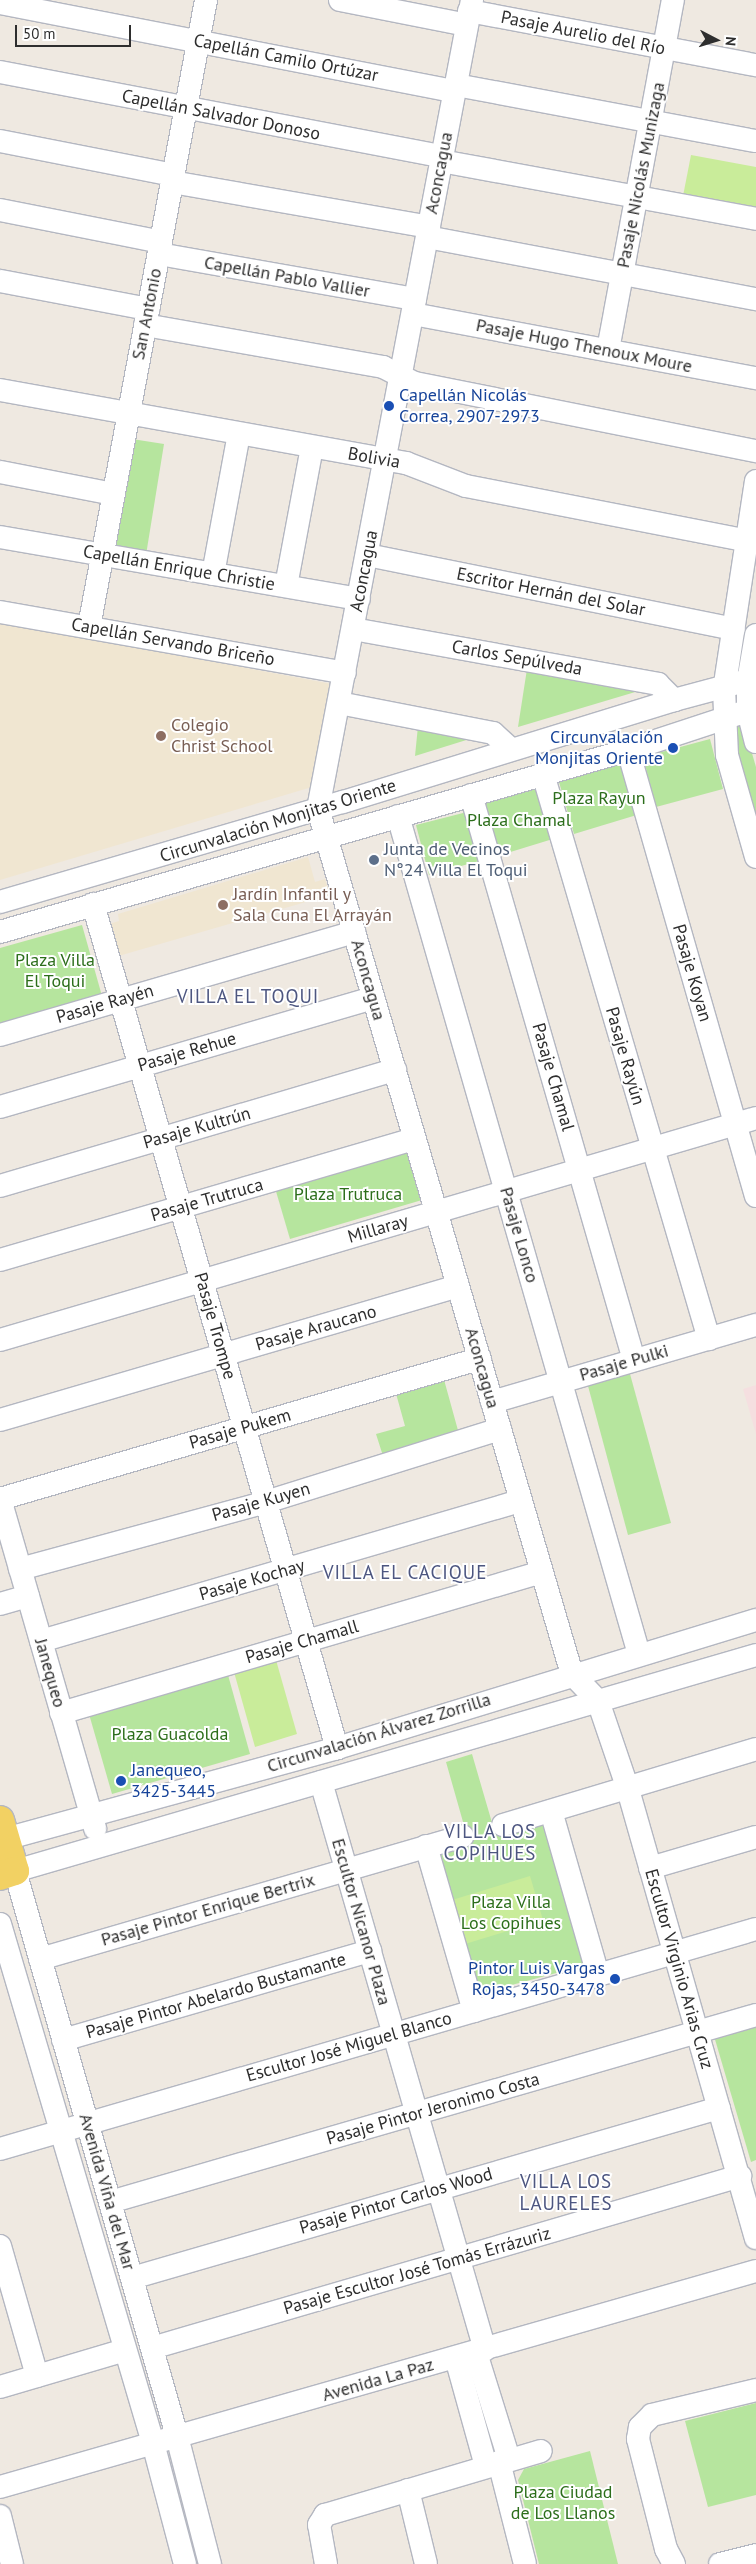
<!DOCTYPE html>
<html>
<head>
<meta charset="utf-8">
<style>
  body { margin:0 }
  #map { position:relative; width:756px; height:2564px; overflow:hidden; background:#efe9e1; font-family:"PT Sans",sans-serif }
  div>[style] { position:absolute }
  .education>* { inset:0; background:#f0e6d1 }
  .medical>* { inset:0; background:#f5dfe0 }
  .green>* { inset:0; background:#b6e59e }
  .pitch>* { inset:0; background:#c9ec9a }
  .roads { filter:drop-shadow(1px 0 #b4b7c1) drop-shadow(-1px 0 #b4b7c1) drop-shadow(0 1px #b4b7c1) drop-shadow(0 -1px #b4b7c1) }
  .minor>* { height:22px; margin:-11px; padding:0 11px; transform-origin:11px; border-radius:11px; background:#fff }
  .major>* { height:28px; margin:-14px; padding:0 14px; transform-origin:14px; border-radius:14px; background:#f2d163 }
  .dots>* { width:14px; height:14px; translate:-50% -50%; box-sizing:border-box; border:2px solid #fff; border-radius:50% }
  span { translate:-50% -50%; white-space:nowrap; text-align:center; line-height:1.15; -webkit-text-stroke:4px #fff; paint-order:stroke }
  .street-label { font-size:18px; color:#2e2e2e }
  .transit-label { font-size:18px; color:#164399 }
  .left { translate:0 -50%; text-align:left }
  .right { translate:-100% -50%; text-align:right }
  .education-label { font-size:18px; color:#785e54 }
  .park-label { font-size:18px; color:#2c6e1b }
  .service-label { font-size:18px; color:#4e5e75 }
  .neighbourhood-label { font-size:19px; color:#4d5680; letter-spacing:1px }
  .north { position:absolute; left:691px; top:15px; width:50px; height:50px; -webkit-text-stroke:4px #fff; paint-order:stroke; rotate:95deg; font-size:14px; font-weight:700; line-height:20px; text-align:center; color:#2e2e2e }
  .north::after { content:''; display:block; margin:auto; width:18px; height:22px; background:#2e2e2e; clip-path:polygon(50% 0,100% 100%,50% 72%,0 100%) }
  .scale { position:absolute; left:15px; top:25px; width:116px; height:22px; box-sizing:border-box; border:2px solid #2e2e2e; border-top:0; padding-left:6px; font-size:15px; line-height:18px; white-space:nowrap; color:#2e2e2e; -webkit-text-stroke:4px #fff; paint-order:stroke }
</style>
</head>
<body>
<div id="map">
  <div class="education">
    <div style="clip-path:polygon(0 622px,332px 684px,312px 787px,0 880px)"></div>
    <div style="clip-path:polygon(308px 857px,315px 882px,325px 879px,330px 895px,115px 957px,106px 925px,119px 921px,118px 914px)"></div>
  </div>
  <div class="medical">
    <div style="clip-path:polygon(756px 1385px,756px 1434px,743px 1389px)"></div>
  </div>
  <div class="green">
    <div style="clip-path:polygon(132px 439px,164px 444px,146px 555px,115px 550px)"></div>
    <div style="clip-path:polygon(527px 669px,642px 690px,518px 727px)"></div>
    <div style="clip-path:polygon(418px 726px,476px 737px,415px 756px)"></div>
    <div style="clip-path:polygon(736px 726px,744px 726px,756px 767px,756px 816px,733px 736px)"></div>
    <div style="clip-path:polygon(710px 739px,723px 789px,656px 807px,643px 757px)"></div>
    <div style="clip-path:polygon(624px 762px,640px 814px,574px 834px,559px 782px)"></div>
    <div style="clip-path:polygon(540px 786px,556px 838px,497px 856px,482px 802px)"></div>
    <div style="clip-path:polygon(467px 812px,479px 861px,429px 875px,416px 825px)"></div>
    <div style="clip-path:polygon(82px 925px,102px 996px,0 1025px,0 948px)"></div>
    <div style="clip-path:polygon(407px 1148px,422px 1200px,290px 1239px,275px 1188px)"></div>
    <div style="clip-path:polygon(630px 1374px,671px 1523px,628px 1535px,588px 1386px)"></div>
    <div style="clip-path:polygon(443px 1376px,459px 1434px,383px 1456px,376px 1434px,405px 1426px,395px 1390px)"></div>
    <div style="clip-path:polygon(228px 1675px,250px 1754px,112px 1794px,89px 1714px)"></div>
    <div style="clip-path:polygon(472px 1754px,495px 1833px,543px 1820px,586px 1965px,475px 1995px,434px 1853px,469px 1843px,446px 1762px)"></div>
    <div style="clip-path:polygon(756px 2024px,756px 2160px,751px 2162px,714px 2036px)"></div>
    <div style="clip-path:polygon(756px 2403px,756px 2495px,708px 2507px,685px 2421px)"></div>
    <div style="clip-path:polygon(590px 2451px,618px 2564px,539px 2564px,518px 2480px,524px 2469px)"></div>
  </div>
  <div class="pitch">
    <div style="clip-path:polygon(691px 155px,756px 167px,756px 209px,683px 196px)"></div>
    <div style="clip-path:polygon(276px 1660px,297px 1734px,255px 1747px,234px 1672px)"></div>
    <div style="clip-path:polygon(530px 1876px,543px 1920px,465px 1944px,452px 1900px)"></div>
  </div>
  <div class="roads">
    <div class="minor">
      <div style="left:340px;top:0;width:129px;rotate:11.1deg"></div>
      <div style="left:472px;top:0;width:824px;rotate:100.78deg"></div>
      <div style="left:318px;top:809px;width:902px;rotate:73.64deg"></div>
      <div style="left:572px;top:1674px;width:37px;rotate:46deg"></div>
      <div style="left:598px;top:1701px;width:90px;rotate:71.2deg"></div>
      <div style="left:627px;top:1786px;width:470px;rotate:74.1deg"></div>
      <div style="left:0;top:3px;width:462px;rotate:11deg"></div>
      <div style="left:469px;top:11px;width:292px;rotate:10.7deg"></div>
      <div style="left:0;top:72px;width:450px;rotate:10.8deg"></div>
      <div style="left:456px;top:85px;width:305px;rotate:10.6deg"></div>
      <div style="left:0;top:141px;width:176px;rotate:11.1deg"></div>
      <div style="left:441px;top:161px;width:320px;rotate:10.4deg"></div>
      <div style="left:172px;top:182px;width:261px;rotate:9.9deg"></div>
      <div style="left:0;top:210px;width:164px;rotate:11.2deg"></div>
      <div style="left:427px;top:237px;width:335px;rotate:10.7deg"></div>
      <div style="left:159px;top:254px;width:260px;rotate:10deg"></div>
      <div style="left:0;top:281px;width:151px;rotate:10.7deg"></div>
      <div style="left:413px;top:314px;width:349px;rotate:10.6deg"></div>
      <div style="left:145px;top:325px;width:242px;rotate:10deg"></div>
      <div style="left:383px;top:367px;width:36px;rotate:27deg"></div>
      <div style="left:415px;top:383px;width:348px;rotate:11.3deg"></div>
      <div style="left:608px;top:350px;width:356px;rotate:-79.5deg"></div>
      <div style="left:0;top:390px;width:413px;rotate:10.2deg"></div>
      <div style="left:406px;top:463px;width:64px;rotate:21deg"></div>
      <div style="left:466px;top:486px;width:284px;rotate:11deg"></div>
      <div style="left:0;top:472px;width:115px;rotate:11deg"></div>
      <div style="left:756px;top:481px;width:210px;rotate:98.7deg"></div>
      <div style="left:724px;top:689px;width:66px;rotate:87.4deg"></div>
      <div style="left:727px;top:755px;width:106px;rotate:74.1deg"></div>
      <div style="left:0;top:537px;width:364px;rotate:9.8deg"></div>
      <div style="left:367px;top:555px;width:374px;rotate:11.4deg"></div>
      <div style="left:213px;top:574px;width:142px;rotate:-79.5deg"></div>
      <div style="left:286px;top:586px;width:141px;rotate:-79.4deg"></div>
      <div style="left:0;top:612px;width:350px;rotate:10deg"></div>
      <div style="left:89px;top:627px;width:638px;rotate:-79.43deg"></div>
      <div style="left:353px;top:629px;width:310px;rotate:10.2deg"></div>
      <div style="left:658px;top:684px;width:23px;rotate:45deg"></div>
      <div style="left:756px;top:635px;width:48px;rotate:99.7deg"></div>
      <div style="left:748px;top:682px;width:29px;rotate:90deg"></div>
      <div style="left:748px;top:711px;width:32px;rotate:76deg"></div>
      <div style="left:339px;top:703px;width:157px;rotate:11deg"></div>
      <div style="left:493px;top:733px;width:24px;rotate:42deg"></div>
      <div style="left:628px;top:750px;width:464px;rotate:74deg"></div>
      <div style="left:543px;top:774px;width:589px;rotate:73.63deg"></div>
      <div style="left:471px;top:795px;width:588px;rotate:73.91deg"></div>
      <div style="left:398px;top:816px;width:872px;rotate:73.96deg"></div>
      <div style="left:0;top:902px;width:357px;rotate:-16.3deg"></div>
      <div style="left:343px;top:802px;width:346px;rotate:-17.1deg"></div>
      <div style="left:674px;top:700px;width:85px;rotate:-15deg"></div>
      <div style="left:93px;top:904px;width:879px;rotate:73.88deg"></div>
      <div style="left:0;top:932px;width:654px;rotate:-16.16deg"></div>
      <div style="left:628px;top:750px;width:135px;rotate:-18.2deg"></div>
      <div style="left:0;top:1035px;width:369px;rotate:-16.2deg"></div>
      <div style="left:0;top:1107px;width:389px;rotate:-16.3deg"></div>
      <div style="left:0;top:1186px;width:412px;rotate:-16.4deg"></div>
      <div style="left:0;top:1260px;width:432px;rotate:-16.3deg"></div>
      <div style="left:0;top:1340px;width:788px;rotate:-16.36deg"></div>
      <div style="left:492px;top:1402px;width:275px;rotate:-16.3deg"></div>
      <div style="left:0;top:1420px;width:477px;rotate:-16.3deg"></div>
      <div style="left:0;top:1499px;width:500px;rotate:-16.3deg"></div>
      <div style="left:0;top:1499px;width:343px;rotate:73.9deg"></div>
      <div style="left:20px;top:1569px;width:255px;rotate:-15.2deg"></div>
      <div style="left:266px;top:1502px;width:245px;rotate:-17.3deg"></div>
      <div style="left:0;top:1604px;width:29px;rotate:-16deg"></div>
      <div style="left:41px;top:1641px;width:500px;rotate:-16.3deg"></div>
      <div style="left:61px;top:1713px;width:501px;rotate:-16.34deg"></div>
      <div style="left:321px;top:1782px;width:591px;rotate:73.89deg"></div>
      <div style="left:551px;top:1811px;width:171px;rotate:74deg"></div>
      <div style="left:503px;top:1825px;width:264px;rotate:-16.7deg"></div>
      <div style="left:5px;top:1839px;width:344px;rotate:-15.3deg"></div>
      <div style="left:337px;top:1748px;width:438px;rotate:-17deg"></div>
      <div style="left:426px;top:1846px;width:172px;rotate:73.8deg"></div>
      <div style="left:650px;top:1868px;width:110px;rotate:-16.3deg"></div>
      <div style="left:0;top:1924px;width:541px;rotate:73.57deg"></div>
      <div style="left:153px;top:2443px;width:125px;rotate:75.2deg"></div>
      <div style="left:40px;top:1959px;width:440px;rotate:-16.2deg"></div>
      <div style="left:63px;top:2040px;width:320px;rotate:-16.2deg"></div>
      <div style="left:0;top:2149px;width:787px;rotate:-16.23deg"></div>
      <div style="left:110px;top:2202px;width:673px;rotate:-16.14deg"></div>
      <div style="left:0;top:2246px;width:135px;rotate:74.1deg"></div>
      <div style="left:132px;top:2278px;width:611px;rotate:-16.15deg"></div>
      <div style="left:152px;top:2348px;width:613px;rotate:-16.31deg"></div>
      <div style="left:476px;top:2353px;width:111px;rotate:72.7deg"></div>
      <div style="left:456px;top:2358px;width:112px;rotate:74.5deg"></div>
      <div style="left:0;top:2387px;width:130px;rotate:-16.5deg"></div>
      <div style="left:499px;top:2462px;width:105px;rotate:75.7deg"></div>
      <div style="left:0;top:2487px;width:786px;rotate:-15.95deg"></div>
      <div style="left:408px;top:2490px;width:76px;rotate:76.3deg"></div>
      <div style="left:0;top:2516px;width:49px;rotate:76deg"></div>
      <div style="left:210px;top:2564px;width:132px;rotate:-104.5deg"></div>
      <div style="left:177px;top:2436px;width:588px;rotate:-106deg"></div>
      <div style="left:15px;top:1871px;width:772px;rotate:-16.25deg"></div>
      <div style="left:326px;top:2564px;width:40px;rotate:-100deg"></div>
      <div style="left:319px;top:2525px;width:12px;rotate:-59deg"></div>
      <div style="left:325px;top:2515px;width:225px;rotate:-16.5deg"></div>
      <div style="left:674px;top:2564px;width:17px;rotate:-118deg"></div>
      <div style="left:666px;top:2549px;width:114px;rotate:-104.3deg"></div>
      <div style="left:638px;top:2439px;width:12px;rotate:-81deg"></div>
      <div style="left:640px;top:2427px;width:17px;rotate:-45deg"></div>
      <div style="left:652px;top:2415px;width:107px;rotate:-13.5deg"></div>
      <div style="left:720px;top:2564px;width:37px;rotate:-14deg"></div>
    </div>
    <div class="major">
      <div style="left:0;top:1820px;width:53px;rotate:73.6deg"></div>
      <div style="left:15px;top:1871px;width:16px;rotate:162deg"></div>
    </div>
  </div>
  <div class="dots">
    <div style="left:389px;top:406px;background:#1a4fb4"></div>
    <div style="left:161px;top:736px;background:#8d6e63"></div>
    <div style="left:673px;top:748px;background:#1a4fb4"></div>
    <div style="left:374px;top:860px;background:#5c6f8a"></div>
    <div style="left:223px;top:905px;background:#8d6e63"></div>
    <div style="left:121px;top:1781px;background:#1a4fb4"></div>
    <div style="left:615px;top:1979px;background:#1a4fb4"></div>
  </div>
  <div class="street-label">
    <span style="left:583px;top:33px;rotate:11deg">Pasaje Aurelio del Río</span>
    <span style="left:286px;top:58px;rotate:11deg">Capellán Camilo Ortúzar</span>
    <span style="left:221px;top:115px;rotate:11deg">Capellán Salvador Donoso</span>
    <span style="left:439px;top:173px;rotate:-79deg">Aconcagua</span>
    <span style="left:641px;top:175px;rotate:-79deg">Pasaje Nicolás Munizaga</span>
    <span style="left:287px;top:277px;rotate:10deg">Capellán Pablo Vallier</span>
    <span style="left:147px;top:314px;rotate:-79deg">San Antonio</span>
    <span style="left:584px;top:346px;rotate:11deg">Pasaje Hugo Thenoux Moure</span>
    <span style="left:374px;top:458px;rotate:10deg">Bolivia</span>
    <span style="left:179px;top:568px;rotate:10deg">Capellán Enrique Christie</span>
    <span style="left:364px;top:571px;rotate:-79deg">Aconcagua</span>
    <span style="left:551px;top:592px;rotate:11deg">Escritor Hernán del Solar</span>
    <span style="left:173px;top:642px;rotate:10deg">Capellán Servando Briceño</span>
    <span style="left:517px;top:658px;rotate:10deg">Carlos Sepúlveda</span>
    <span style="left:278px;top:821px;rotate:-17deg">Circunvalación Monjitas Oriente</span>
    <span style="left:692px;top:973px;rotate:74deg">Pasaje Koyan</span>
    <span style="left:368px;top:980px;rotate:74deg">Aconcagua</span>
    <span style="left:105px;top:1004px;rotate:-16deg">Pasaje Rayén</span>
    <span style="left:187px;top:1052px;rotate:-16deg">Pasaje Rehue</span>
    <span style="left:625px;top:1056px;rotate:74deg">Pasaje Rayún</span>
    <span style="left:553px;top:1077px;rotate:74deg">Pasaje Chamal</span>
    <span style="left:197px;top:1128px;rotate:-16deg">Pasaje Kultrún</span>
    <span style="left:207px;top:1200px;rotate:-16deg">Pasaje Trutruca</span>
    <span style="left:378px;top:1229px;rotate:-16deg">Millaray</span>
    <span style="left:519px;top:1235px;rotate:74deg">Pasaje Lonco</span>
    <span style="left:215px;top:1326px;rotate:74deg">Pasaje Trompe</span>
    <span style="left:316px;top:1328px;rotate:-16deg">Pasaje Araucano</span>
    <span style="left:624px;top:1363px;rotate:-16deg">Pasaje Pulki</span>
    <span style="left:482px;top:1368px;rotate:74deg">Aconcagua</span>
    <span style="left:240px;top:1429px;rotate:-16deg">Pasaje Pukem</span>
    <span style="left:261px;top:1502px;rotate:-16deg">Pasaje Kuyen</span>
    <span style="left:252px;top:1580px;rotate:-16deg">Pasaje Kochay</span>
    <span style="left:302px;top:1642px;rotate:-16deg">Pasaje Chamall</span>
    <span style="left:50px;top:1673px;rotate:74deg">Janequeo</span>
    <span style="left:379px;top:1733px;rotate:-17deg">Circunvalación Álvarez Zorrilla</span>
    <span style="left:208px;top:1910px;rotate:-16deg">Pasaje Pintor Enrique Bertrix</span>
    <span style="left:361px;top:1922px;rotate:74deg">Escultor Nicanor Plaza</span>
    <span style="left:679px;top:1969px;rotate:74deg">Escultor Virginio Arias Cruz</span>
    <span style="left:216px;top:1996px;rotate:-16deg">Pasaje Pintor Abelardo Bustamante</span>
    <span style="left:349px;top:2047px;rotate:-16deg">Escultor José Miguel Blanco</span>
    <span style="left:433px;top:2109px;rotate:-16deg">Pasaje Pintor Jeronimo Costa</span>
    <span style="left:107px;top:2192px;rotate:74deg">Avenida Viña del Mar</span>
    <span style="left:396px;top:2201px;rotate:-16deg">Pasaje Pintor Carlos Wood</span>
    <span style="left:417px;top:2271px;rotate:-16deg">Pasaje Escultor José Tomás Errázuriz</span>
    <span style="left:378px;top:2380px;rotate:-16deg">Avenida La Paz</span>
  </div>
  <div class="transit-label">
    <span class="left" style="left:399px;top:406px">Capellán Nicolás<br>Correa, 2907-2973</span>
    <span class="right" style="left:663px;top:748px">Circunvalación<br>Monjitas Oriente</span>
    <span class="left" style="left:131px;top:1781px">Janequeo,<br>3425-3445</span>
    <span class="right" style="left:605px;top:1979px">Pintor Luis Vargas<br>Rojas, 3450-3478</span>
  </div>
  <div class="education-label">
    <span class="left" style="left:171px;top:736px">Colegio<br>Christ School</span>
    <span class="left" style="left:233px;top:905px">Jardín Infantil y<br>Sala Cuna El Arrayán</span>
  </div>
  <div class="park-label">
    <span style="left:599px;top:798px">Plaza Rayun</span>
    <span style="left:519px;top:820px">Plaza Chamal</span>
    <span style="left:55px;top:971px">Plaza Villa<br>El Toqui</span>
    <span style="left:348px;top:1194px">Plaza Trutruca</span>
    <span style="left:170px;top:1734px">Plaza Guacolda</span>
    <span style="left:511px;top:1913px">Plaza Villa<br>Los Copihues</span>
    <span style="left:563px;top:2503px">Plaza Ciudad<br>de Los Llanos</span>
  </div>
  <div class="service-label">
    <span class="left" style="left:384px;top:860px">Junta de Vecinos<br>N°24 Villa El Toqui</span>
  </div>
  <div class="neighbourhood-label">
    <span style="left:248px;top:997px">VILLA EL TOQUI</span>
    <span style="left:405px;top:1573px">VILLA EL CACIQUE</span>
    <span style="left:490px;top:1843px">VILLA LOS<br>COPIHUES</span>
    <span style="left:566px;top:2193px">VILLA LOS<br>LAURELES</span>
  </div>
  <div class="north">N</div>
  <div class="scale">50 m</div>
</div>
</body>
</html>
